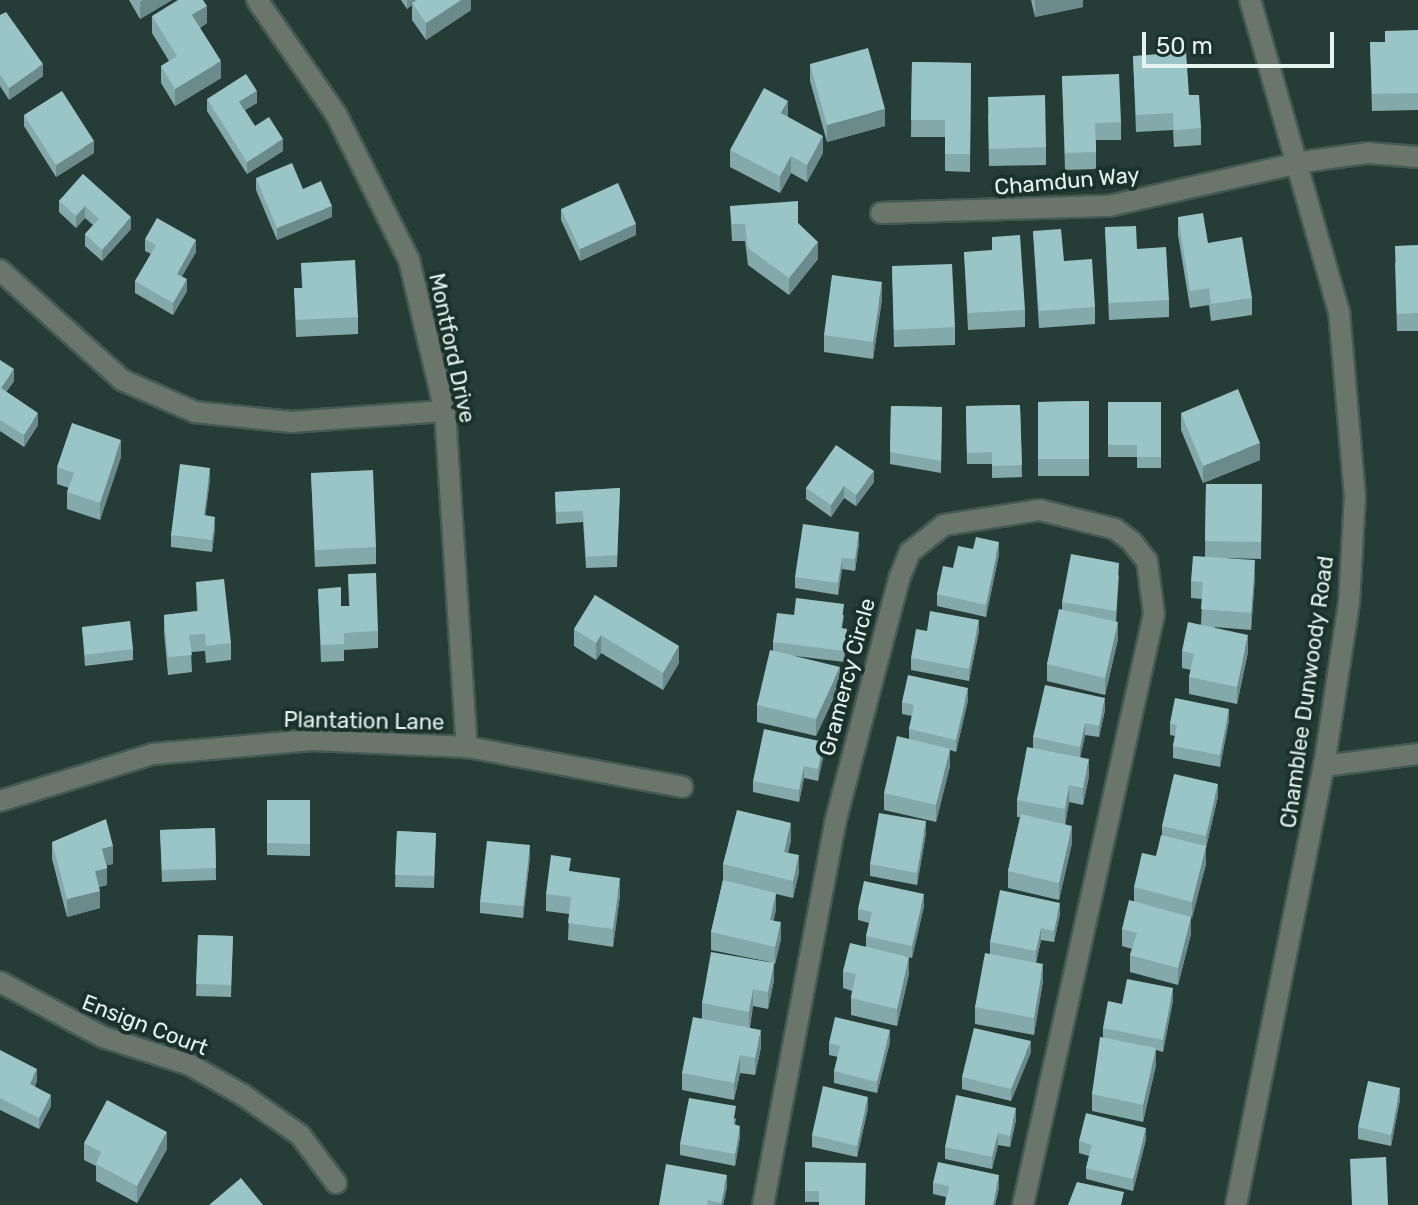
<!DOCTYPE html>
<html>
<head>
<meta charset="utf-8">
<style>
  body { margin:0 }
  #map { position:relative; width:1418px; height:1205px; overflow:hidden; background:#253d36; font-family:Rubik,sans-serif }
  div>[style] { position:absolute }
  .roads { filter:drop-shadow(2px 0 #445a53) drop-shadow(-2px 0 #445a53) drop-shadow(0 2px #445a53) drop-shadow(0 -2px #445a53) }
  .minor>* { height:20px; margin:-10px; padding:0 10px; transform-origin:10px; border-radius:10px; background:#6a766c }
  .tertiary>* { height:20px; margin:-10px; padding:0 10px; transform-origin:10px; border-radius:10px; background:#6a766c }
  .wall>* { inset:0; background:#84a9aa }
  .shaded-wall>* { inset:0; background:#6b8a8b }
  .building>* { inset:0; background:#99c5c6 }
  span { translate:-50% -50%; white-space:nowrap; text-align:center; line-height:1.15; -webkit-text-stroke:8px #1b322c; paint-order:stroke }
  .street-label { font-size:22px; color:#e5f3ee }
  .scale { position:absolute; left:1142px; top:32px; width:192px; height:36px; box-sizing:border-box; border:4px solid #e5f3ee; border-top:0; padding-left:10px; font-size:24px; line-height:28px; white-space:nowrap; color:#e5f3ee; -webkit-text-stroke:6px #1b322c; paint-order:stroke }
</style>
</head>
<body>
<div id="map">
  <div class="roads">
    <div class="minor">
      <div style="left:257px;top:0;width:139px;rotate:55.3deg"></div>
      <div style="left:336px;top:114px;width:163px;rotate:63.4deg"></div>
      <div style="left:409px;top:260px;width:155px;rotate:76.6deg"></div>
      <div style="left:445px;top:411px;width:337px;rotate:86.3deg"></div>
      <div style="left:881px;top:213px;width:228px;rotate:-1.8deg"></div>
      <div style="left:1109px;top:206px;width:198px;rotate:-12.8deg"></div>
      <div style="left:1302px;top:162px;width:67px;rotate:-7.8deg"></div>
      <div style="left:1368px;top:153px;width:50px;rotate:4.6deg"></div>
      <div style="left:0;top:270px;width:164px;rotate:42deg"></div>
      <div style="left:122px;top:380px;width:80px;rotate:23.7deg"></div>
      <div style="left:195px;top:412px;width:97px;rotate:5.9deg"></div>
      <div style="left:291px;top:422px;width:154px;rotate:-4.1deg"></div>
      <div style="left:1324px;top:766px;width:95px;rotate:-7.3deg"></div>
      <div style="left:0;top:801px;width:160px;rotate:-17.1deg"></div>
      <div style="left:153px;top:754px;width:160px;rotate:-5deg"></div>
      <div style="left:312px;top:740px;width:155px;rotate:2.6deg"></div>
      <div style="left:467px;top:747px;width:219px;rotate:10.5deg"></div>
      <div style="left:0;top:982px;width:117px;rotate:28.1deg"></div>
      <div style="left:103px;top:1037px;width:91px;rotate:17.8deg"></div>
      <div style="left:190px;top:1065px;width:61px;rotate:29.5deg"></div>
      <div style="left:243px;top:1095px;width:70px;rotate:35.1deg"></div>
      <div style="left:300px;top:1135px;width:60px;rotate:53.1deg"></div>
      <div style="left:763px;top:1205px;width:389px;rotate:-79.3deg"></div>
      <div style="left:835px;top:823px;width:252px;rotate:-75.3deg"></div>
      <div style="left:899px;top:579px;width:29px;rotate:-68deg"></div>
      <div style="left:910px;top:552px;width:43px;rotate:-38.5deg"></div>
      <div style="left:944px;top:525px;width:97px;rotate:-8.9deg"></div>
      <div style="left:1040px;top:510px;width:77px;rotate:14.2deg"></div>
      <div style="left:1115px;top:529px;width:21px;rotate:37deg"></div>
      <div style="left:1132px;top:542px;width:24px;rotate:52deg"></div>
      <div style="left:1147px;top:561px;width:53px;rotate:82.5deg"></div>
      <div style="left:1154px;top:614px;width:605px;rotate:102.5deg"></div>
    </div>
    <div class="tertiary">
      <div style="left:1236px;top:1205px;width:448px;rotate:-78.7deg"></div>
      <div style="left:1324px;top:766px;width:165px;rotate:-81.3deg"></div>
      <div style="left:1349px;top:603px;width:106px;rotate:-86.8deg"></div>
      <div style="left:1355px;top:497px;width:186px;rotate:-94.9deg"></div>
      <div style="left:1339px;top:312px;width:324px;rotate:-105.9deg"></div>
    </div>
  </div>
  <div class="wall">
    <div style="clip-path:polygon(129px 0,172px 0,140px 19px)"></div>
    <div style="clip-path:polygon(401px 0,471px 0,471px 10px,426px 40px,412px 20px,412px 5px,407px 9px)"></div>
    <div style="clip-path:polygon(1031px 0,1083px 0,1083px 7px,1035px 17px)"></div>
    <div style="clip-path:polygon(0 15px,43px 76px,9px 100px,0 86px)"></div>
    <div style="clip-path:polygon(152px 16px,207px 23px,200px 28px,221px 78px,175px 106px,161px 83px,161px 66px,169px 61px,152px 33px)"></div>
    <div style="clip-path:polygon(1418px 30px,1418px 110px,1372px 111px,1370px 42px,1385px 42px)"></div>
    <div style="clip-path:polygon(1133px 56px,1189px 95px,1201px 128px,1201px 145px,1174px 147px,1173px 130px,1136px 132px)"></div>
    <div style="clip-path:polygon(912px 62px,971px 63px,970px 172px,945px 171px,945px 137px,911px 137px)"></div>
    <div style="clip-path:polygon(810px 64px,885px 126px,827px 142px,810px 81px)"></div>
    <div style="clip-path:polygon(1062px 76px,1121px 122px,1121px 140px,1096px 140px,1096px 169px,1065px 170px)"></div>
    <div style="clip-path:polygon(207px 99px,257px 103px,245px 110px,255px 126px,283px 151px,247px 174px,207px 111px)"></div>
    <div style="clip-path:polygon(988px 114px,1046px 147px,1046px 165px,989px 166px)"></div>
    <div style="clip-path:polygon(24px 115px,94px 153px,56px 177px,24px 126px)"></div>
    <div style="clip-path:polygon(788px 117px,823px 153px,807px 182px,791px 173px,780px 193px,730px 167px,730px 150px)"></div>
    <div style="clip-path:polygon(83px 174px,131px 229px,102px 261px,85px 246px,85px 234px,93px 225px,85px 218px,76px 228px,59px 212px,59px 201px)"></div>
    <div style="clip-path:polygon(256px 178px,303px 189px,332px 217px,277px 240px,256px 190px)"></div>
    <div style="clip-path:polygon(730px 206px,798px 223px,818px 259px,789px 295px,748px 265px,745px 241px,732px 241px)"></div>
    <div style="clip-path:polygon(561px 209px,636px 235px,580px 261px,561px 220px)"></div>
    <div style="clip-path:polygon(1178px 217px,1208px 243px,1252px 298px,1252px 315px,1211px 321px,1209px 305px,1190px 308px,1178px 235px)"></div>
    <div style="clip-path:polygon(1105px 227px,1137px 249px,1169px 300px,1169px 317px,1109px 320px)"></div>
    <div style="clip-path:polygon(1033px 231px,1064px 261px,1095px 307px,1095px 324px,1039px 328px)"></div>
    <div style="clip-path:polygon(145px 239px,196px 252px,182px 276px,187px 291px,173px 315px,135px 293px,135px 281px,151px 254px,145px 251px)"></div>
    <div style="clip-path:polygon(1418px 245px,1418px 331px,1397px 331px,1395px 263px)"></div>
    <div style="clip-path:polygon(964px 252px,1025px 310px,1025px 327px,968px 330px)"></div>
    <div style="clip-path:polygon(301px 263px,358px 317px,358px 334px,296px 337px,294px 288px,302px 288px)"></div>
    <div style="clip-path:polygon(892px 266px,955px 327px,955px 345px,894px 347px)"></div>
    <div style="clip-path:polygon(882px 299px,873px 359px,824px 352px,824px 335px)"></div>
    <div style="clip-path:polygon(0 360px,14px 381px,6px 392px,38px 425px,24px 447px,0 431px)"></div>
    <div style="clip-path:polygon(1089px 401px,1089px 476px,1038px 476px,1038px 402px)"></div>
    <div style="clip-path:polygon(1108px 402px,1161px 402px,1161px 468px,1137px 468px,1137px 457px,1108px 457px)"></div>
    <div style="clip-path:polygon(1020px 405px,1022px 477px,992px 478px,992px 464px,967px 464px,966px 406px)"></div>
    <div style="clip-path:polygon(891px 406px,942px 407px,941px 473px,890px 464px)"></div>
    <div style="clip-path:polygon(1181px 413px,1260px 460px,1203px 483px,1181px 430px)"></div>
    <div style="clip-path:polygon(121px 457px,100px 520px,67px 509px,67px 492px,69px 488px,57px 484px,57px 467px)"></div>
    <div style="clip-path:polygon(311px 473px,376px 547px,376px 564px,315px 567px)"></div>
    <div style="clip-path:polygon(210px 479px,205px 516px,215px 529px,212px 552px,171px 547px,171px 535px)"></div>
    <div style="clip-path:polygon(874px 482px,856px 506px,844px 498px,831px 517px,806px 499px,806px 488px)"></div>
    <div style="clip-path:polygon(1206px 484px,1262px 484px,1261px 559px,1226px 558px,1255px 577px,1251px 630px,1214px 627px,1248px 652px,1237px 704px,1189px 694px,1189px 677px,1191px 670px,1182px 668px,1182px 651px,1201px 625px,1202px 599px,1191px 598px,1191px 581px,1205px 557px)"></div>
    <div style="clip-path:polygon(620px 488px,617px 567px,586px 568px,583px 522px,556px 524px,555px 492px)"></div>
    <div style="clip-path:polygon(859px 543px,855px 571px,842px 569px,838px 595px,795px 588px,795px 577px)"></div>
    <div style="clip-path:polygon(999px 554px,986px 617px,937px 606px,937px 594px,953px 568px)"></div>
    <div style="clip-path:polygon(348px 574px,378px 631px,378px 648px,344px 650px,344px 661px,321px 662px,318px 589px,341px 606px,349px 606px)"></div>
    <div style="clip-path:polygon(1119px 575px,1116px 622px,1118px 639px,1105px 695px,1047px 681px,1047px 664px,1062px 609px,1062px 602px)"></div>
    <div style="clip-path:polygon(196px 582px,231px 643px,231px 660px,206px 663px,205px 651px,191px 652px,192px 672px,168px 675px,164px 632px,164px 615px,197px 611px)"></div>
    <div style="clip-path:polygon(595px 595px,679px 663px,663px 690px,601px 653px,596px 660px,574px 646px,574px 629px)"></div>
    <div style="clip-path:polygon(794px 615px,844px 615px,842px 628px,847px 641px,844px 662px,795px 656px,840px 684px,816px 736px,757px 722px,757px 705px,773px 651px,773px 642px)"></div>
    <div style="clip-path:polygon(82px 627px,133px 649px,133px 660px,85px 666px)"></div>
    <div style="clip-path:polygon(979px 631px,969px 681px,911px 670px,911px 658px)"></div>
    <div style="clip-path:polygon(968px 700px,956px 752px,950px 750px,950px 766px,936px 822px,884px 810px,884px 793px,909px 739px,909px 729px,912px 716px,902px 714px,902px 702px)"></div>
    <div style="clip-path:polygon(1105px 710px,1099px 737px,1085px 735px,1080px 757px,1089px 776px,1083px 805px,1069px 802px,1065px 824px,1072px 843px,1059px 900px,1008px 888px,1008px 871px,1020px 817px,1017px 817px,1017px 800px,1033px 748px,1033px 737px)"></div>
    <div style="clip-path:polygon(1229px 720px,1220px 767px,1173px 758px,1173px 746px,1175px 736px,1170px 735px,1170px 723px)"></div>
    <div style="clip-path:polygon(824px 753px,818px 781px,804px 778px,799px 802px,753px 792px,753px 781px)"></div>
    <div style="clip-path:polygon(1218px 796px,1206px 848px,1206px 864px,1191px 919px,1191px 934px,1178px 985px,1130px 972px,1130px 955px,1132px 949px,1122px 946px,1122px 929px,1134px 902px,1134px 887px,1156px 856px,1162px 836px,1162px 826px)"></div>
    <div style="clip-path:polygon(267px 800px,310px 800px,310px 856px,267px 855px)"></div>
    <div style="clip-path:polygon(215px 828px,216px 880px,162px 882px,160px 830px)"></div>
    <div style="clip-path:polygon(397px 831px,436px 833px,434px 888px,395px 887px)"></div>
    <div style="clip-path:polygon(926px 833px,917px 885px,870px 876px,870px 864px)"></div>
    <div style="clip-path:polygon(791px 840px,788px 853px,799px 872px,793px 898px,776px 894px,776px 910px,773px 920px,781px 939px,775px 964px,774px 963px,774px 980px,768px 1009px,753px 1006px,750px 1028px,761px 1047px,755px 1075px,740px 1073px,734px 1100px,682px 1090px,682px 1073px,702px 1018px,702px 1003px,770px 962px,711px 950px,711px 932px,723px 880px,723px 864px)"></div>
    <div style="clip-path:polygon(52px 842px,113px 864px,107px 865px,107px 885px,99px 887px,100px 908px,67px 917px,52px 859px)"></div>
    <div style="clip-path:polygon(530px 857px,523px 918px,480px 913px,480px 902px)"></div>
    <div style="clip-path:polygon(571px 871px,620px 895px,613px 947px,568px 940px,569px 914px,546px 911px,546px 894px)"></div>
    <div style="clip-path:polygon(924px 906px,912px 958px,904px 956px,909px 974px,897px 1026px,851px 1015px,851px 998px,852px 991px,843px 988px,843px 971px,866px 946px,866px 936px,869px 923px,858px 920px,858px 909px)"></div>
    <div style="clip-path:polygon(1060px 914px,1054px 942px,1041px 940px,1036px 962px,1043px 981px,1034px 1035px,975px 1024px,975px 1007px,990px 954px,990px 942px)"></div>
    <div style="clip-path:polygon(198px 935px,233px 936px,231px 997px,196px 996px)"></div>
    <div style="clip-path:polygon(1173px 1000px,1163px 1052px,1156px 1050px,1156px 1065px,1143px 1122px,1092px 1111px,1092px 1094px,1103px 1037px,1103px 1028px,1122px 1004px)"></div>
    <div style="clip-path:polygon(890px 1042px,877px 1093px,834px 1083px,834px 1071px,838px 1057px,829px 1055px,829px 1043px)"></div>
    <div style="clip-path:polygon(0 1050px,37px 1081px,35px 1086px,51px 1106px,39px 1129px,0 1110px)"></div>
    <div style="clip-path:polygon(1031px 1052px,1011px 1101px,962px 1089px,962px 1077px)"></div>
    <div style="clip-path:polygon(1400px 1099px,1391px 1146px,1358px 1139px,1358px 1127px)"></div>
    <div style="clip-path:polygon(868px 1108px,857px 1157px,812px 1147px,812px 1135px)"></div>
    <div style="clip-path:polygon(736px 1118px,735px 1124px,740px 1137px,735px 1166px,680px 1155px,680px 1144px)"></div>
    <div style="clip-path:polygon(1016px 1120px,1010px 1147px,998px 1145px,992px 1169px,945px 1159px,945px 1147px)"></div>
    <div style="clip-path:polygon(1146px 1139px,1133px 1191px,1086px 1179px,1086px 1168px,1089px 1156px,1079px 1153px,1079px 1141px)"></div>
    <div style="clip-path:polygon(84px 1143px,167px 1149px,137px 1203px,96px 1181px,96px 1166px,84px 1160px)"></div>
    <div style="clip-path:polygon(805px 1162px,866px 1163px,819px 1202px,805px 1202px)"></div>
    <div style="clip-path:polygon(933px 1183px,999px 1187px,995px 1205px,945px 1205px,946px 1197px,933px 1194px)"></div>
    <div style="clip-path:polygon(727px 1186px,723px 1205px,659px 1205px)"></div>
  </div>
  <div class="shaded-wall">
    <div style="clip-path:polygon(143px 0,172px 0,140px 19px,140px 2px)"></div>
    <div style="clip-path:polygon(407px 0,419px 0,407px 9px)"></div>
    <div style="clip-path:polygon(461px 0,471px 0,471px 10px,426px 40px,426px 23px)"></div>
    <div style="clip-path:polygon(1035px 0,1083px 0,1083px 7px,1035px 17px)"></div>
    <div style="clip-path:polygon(207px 6px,207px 23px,192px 32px,192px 15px)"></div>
    <div style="clip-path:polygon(221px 61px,221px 78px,175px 106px,175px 89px)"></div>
    <div style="clip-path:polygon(43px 64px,43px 76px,9px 100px,9px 88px)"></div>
    <div style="clip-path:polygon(257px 91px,257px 103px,239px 113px,239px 102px)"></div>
    <div style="clip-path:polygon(788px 101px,788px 118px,781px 113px)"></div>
    <div style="clip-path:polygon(885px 109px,885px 126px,827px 142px,827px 125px)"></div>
    <div style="clip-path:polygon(823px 136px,823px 153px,807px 182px,807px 165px)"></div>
    <div style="clip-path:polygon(283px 139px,283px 151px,247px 174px,247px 162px)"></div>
    <div style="clip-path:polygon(94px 141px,94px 153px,56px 177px,56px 165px)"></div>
    <div style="clip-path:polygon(791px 156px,791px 173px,780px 193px,780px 176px)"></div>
    <div style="clip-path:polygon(85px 206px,85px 218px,76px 228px,76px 216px)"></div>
    <div style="clip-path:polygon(332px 206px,332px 217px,277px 240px,277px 228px)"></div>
    <div style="clip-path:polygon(131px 217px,131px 229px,102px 261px,102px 250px)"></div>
    <div style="clip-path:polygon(636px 224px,636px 235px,580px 261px,580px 249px)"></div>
    <div style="clip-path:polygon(196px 240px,196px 252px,177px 285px,177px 274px)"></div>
    <div style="clip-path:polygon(818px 242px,818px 259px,789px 295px,789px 278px)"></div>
    <div style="clip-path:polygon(187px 279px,187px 291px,173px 315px,173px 303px)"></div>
    <div style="clip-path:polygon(882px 282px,882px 299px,873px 359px,873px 342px)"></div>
    <div style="clip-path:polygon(14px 369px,14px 381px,1px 400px,1px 388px)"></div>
    <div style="clip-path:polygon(38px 413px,38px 425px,24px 447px,24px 435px)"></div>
    <div style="clip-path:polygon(121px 440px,121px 457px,100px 520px,100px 503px)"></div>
    <div style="clip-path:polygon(1260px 443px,1260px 460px,1203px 483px,1203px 466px)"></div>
    <div style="clip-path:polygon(210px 468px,210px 479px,204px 527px,204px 515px)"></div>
    <div style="clip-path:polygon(874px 471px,874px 482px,856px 506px,856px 495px)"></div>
    <div style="clip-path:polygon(844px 486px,844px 498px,831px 517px,831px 505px)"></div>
    <div style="clip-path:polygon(215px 517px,215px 529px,212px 552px,212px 540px)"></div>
    <div style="clip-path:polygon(859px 532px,859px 543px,855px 571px,855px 559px)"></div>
    <div style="clip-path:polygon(999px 542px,999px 554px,986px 617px,986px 605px)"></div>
    <div style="clip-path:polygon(842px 558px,842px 569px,838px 595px,838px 583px)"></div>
    <div style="clip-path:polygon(1255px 560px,1255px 577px,1251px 630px,1251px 613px)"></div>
    <div style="clip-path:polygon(979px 620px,979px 631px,969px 681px,969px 669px)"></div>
    <div style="clip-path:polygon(1118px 622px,1118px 639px,1105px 695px,1105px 678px)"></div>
    <div style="clip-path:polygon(847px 629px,847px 641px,844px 662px,844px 651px)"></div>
    <div style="clip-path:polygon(601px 635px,601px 653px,596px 660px,596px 643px)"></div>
    <div style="clip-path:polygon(1248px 635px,1248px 652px,1237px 704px,1237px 687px)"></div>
    <div style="clip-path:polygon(679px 646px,679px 663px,663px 690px,663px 673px)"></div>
    <div style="clip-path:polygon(840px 667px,840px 684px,816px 736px,816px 719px)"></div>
    <div style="clip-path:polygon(968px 688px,968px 700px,956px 752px,956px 740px)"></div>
    <div style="clip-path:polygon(1105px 698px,1105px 710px,1099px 737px,1099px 726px)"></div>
    <div style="clip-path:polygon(1229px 709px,1229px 720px,1220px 767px,1220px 755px)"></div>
    <div style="clip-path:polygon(1085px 723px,1085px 735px,1080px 759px,1080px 747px)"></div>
    <div style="clip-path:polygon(824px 742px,824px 753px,818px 781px,818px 769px)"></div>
    <div style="clip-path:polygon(950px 749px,950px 766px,936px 822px,936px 805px)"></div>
    <div style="clip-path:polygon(1089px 759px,1089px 776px,1083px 805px,1083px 788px)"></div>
    <div style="clip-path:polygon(804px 766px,804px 778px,799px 802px,799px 790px)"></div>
    <div style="clip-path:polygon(1218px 784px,1218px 796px,1206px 848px,1206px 836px)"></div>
    <div style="clip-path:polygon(1069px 785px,1069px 802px,1065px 826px,1065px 809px)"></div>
    <div style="clip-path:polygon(926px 821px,926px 833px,917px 885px,917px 873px)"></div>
    <div style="clip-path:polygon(791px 823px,791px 840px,784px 869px,784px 852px)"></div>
    <div style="clip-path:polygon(1072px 826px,1072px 843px,1059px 900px,1059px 883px)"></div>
    <div style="clip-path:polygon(530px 845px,530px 857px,523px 918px,523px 906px)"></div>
    <div style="clip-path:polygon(113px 846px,113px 864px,102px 866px,102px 849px)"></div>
    <div style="clip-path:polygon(1206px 846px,1206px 864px,1192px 919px,1192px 902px)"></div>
    <div style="clip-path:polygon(799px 855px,799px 872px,793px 898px,793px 881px)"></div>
    <div style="clip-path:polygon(107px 868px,107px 885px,95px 888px,95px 871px)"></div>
    <div style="clip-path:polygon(620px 878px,620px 895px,613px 947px,613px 929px)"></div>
    <div style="clip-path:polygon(100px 891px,100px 908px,67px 917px,67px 899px)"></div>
    <div style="clip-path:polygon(776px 893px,776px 910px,770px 937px,770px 920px)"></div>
    <div style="clip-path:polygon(924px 894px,924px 906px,912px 958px,912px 946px)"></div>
    <div style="clip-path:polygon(1060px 903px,1060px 914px,1054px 942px,1054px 931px)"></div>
    <div style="clip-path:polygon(1191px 917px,1191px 934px,1178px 985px,1178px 968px)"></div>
    <div style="clip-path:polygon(781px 922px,781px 939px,775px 964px,775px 947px)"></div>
    <div style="clip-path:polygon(1041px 928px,1041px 940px,1036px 963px,1036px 951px)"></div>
    <div style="clip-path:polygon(909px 957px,909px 974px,897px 1026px,897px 1009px)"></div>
    <div style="clip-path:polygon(774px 963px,774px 980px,768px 1009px,768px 992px)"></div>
    <div style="clip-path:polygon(1043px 964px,1043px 981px,1034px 1035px,1034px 1018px)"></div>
    <div style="clip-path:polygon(1173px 988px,1173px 1000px,1163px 1052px,1163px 1040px)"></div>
    <div style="clip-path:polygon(753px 989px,753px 1006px,749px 1029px,749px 1012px)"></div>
    <div style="clip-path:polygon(761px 1030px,761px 1047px,755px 1075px,755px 1058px)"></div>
    <div style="clip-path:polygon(890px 1030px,890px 1042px,877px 1093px,877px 1082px)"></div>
    <div style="clip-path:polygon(1031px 1041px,1031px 1052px,1011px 1101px,1011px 1089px)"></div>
    <div style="clip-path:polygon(1156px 1048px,1156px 1065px,1143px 1122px,1143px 1105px)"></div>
    <div style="clip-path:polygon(740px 1055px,740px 1073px,734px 1100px,734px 1083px)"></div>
    <div style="clip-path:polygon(37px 1069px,37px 1081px,30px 1095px,30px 1084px)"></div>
    <div style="clip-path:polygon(1400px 1088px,1400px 1099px,1391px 1146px,1391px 1135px)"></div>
    <div style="clip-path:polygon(51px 1095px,51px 1106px,39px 1129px,39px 1118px)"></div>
    <div style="clip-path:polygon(868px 1097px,868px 1108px,857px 1157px,857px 1146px)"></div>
    <div style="clip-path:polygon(1016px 1108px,1016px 1120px,1010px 1147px,1010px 1136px)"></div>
    <div style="clip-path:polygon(740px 1126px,740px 1137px,735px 1166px,735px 1154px)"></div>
    <div style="clip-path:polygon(1146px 1128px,1146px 1139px,1133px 1191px,1133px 1179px)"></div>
    <div style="clip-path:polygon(167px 1132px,167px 1149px,137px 1203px,137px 1186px)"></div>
    <div style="clip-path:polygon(998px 1133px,998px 1145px,992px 1169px,992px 1157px)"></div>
    <div style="clip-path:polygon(727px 1175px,727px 1186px,723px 1205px,721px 1205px)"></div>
    <div style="clip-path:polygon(999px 1175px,999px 1187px,995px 1205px,993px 1205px)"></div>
  </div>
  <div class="building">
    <div style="clip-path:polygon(178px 0,203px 0,207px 6px,192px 15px,221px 61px,175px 89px,161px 66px,177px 56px,152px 16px)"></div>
    <div style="clip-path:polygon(417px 0,461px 0,426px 23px,412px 3px)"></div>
    <div style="clip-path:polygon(6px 12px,43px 64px,9px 88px,0 74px,0 15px)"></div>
    <div style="clip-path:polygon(1418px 30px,1418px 93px,1372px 94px,1370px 42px,1385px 42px,1385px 31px)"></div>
    <div style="clip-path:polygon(868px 48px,885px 109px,827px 125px,810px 64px)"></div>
    <div style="clip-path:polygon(1186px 52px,1189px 95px,1199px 95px,1201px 128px,1174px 130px,1173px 113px,1136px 115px,1133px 56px)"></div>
    <div style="clip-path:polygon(912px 62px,971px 63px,970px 154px,945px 154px,945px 120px,911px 120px)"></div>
    <div style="clip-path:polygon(246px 74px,257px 91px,239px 102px,255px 126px,269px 117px,283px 139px,247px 162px,207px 99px)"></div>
    <div style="clip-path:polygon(1119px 74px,1121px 122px,1095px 123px,1096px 152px,1065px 153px,1062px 76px)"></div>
    <div style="clip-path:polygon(764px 88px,788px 101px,781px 113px,823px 136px,807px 165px,791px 156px,780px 176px,730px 150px)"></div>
    <div style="clip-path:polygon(62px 91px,94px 141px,56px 165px,24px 115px)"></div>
    <div style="clip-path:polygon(1045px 95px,1046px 147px,989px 149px,988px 97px)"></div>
    <div style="clip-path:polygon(292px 163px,303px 189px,321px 181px,332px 206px,277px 228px,256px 178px)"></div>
    <div style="clip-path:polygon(83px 174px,131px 217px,102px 250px,85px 234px,99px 219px,85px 206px,76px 216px,59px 201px)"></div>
    <div style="clip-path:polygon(618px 183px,636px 224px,580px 249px,561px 209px)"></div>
    <div style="clip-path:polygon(798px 201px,798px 223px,818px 242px,789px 278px,748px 248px,745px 224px,732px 224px,730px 206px)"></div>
    <div style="clip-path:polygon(1203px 213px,1208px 243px,1242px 237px,1252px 298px,1211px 304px,1209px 288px,1190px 291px,1178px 217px)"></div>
    <div style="clip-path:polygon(157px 218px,196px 240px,177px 274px,187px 279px,173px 303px,135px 281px,156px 245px,145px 239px)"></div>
    <div style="clip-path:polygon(1136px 226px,1137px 249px,1166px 247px,1169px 300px,1109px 303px,1105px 227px)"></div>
    <div style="clip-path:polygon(1061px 229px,1064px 261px,1092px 259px,1095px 307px,1039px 311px,1033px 231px)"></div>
    <div style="clip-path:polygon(1020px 235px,1025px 310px,968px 313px,964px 252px,992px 250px,992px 237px)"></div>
    <div style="clip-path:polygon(1418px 245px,1418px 313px,1397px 314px,1395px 246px)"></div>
    <div style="clip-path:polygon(355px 260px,358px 317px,296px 320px,294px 288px,303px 288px,301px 263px)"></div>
    <div style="clip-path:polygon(952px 264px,955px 327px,894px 330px,892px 266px)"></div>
    <div style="clip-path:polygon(832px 275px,882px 282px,873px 342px,824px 335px)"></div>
    <div style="clip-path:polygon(0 360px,14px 369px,1px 388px,38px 413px,24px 435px,0 420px)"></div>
    <div style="clip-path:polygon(1238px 389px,1260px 443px,1203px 466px,1181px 413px)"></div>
    <div style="clip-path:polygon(1089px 401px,1089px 459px,1038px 459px,1038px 402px)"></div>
    <div style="clip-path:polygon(1108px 402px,1161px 402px,1161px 457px,1137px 457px,1137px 445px,1108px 445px)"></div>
    <div style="clip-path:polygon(1020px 405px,1022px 465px,992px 466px,992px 452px,967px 453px,966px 406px)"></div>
    <div style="clip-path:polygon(891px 406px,942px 407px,941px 461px,890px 452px)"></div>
    <div style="clip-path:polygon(72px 423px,121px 440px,100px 503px,67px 492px,74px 473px,57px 467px)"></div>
    <div style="clip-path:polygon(836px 445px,874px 471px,856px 495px,844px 486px,831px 505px,806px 488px)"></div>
    <div style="clip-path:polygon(180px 464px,210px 468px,204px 515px,215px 517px,212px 540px,171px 535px)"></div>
    <div style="clip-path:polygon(373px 470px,376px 547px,315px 550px,311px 473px)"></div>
    <div style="clip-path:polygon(1206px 484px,1262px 484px,1261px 542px,1205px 541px)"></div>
    <div style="clip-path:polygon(620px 488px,617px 555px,586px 557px,583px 511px,556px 512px,555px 492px)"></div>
    <div style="clip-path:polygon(803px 524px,859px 532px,855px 559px,842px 558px,838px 583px,795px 577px)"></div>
    <div style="clip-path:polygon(976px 537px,999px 542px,986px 605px,937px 594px,943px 566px,953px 568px,958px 546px,973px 549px)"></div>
    <div style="clip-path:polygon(1071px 554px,1119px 563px,1116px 611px,1062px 602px)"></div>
    <div style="clip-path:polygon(1193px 556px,1255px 560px,1251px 613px,1201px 609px,1203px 582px,1191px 581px)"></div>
    <div style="clip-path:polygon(376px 573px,378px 631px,344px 633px,344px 644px,321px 645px,318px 589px,341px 587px,341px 606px,350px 606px,348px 574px)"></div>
    <div style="clip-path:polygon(224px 579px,231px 643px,206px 646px,205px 634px,189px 635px,192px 655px,168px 657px,164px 615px,199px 611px,196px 582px)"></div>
    <div style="clip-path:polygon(595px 595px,679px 646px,663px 673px,601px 635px,596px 643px,574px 629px)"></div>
    <div style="clip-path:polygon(796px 598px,844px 604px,841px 628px,847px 629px,844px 651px,773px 642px,777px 613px,794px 615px)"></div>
    <div style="clip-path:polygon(1059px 609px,1118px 622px,1105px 678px,1047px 664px)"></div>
    <div style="clip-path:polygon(930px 611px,979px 620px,969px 669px,911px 658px,916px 629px,927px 631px)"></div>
    <div style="clip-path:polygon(130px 621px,133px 649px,85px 655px,82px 627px)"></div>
    <div style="clip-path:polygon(1188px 622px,1248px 635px,1237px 687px,1189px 677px,1194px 654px,1182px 651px)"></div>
    <div style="clip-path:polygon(770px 650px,840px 667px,816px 719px,757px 705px)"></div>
    <div style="clip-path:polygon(908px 675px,968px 688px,956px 740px,909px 729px,914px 705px,902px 702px)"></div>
    <div style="clip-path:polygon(1045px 685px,1105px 698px,1099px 726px,1085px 723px,1080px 747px,1033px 737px)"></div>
    <div style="clip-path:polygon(1175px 698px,1229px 709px,1220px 755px,1173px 746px,1177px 725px,1170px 723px)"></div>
    <div style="clip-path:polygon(764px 729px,824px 742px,818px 769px,804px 766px,799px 790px,753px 781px)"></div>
    <div style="clip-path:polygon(897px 736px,950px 749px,936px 805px,884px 793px)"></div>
    <div style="clip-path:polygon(1027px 747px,1089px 759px,1083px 788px,1069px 785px,1065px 809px,1017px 800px)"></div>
    <div style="clip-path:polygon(1174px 774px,1218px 784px,1206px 836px,1162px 826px)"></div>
    <div style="clip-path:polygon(267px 800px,310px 800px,310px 844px,267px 843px)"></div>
    <div style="clip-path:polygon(737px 810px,791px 823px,784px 852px,799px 855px,793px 881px,723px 864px)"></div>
    <div style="clip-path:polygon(879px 813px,926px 821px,917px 873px,870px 864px)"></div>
    <div style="clip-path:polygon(1021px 814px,1072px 826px,1059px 883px,1008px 871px)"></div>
    <div style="clip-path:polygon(106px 819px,113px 846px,102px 849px,107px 868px,95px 871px,100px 891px,67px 899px,52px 842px)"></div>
    <div style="clip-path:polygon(215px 828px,216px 868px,162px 870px,160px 830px)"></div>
    <div style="clip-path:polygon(397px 831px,436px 833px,434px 876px,395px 875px)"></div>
    <div style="clip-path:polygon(1161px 835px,1206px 846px,1192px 902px,1134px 887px,1142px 853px,1156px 856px)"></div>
    <div style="clip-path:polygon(487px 841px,530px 845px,523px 906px,480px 902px)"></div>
    <div style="clip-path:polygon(551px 855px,571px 858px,569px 871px,620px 878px,613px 929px,568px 923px,571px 897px,546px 894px)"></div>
    <div style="clip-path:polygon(723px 880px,776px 893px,770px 920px,781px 922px,775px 947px,711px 932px)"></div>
    <div style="clip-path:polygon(864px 881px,924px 894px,912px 946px,866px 936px,872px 912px,858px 909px)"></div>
    <div style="clip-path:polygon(1000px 890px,1060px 903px,1054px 931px,1041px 928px,1036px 951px,990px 942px)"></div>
    <div style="clip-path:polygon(1129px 900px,1191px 917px,1178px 968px,1130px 955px,1137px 933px,1122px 929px)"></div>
    <div style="clip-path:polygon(198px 935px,233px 936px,231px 985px,196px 984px)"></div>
    <div style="clip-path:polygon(850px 943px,909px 957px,897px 1009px,851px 998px,856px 974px,843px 971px)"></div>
    <div style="clip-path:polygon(711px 952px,774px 963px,768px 992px,753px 989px,749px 1012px,702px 1003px)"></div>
    <div style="clip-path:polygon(985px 953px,1043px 964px,1034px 1018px,975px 1007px)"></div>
    <div style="clip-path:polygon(1127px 979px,1173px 988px,1163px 1040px,1103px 1028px,1108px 1001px,1122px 1004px)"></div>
    <div style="clip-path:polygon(693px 1017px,761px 1030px,755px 1058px,740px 1055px,734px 1083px,682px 1073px)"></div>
    <div style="clip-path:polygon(835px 1017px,890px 1030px,877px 1082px,834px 1071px,840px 1046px,829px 1043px)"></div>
    <div style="clip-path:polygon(974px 1028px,1031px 1041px,1011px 1089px,962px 1077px)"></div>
    <div style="clip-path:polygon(1100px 1037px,1156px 1048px,1143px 1105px,1092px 1094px)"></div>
    <div style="clip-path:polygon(0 1050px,37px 1069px,30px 1084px,51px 1095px,39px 1118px,0 1098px)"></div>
    <div style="clip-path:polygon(1368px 1081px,1400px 1088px,1391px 1135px,1358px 1127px)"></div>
    <div style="clip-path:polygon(823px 1086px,868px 1097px,857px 1146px,812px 1135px)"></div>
    <div style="clip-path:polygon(956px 1095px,1016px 1108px,1010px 1136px,998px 1133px,992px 1157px,945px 1147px)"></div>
    <div style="clip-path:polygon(689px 1098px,736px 1106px,733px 1124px,740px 1126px,735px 1154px,680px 1144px)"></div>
    <div style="clip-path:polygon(107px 1100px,167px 1132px,137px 1186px,96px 1164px,101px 1152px,84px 1143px)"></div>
    <div style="clip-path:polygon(1086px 1113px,1146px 1128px,1133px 1179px,1086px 1168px,1092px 1145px,1079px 1141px)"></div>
    <div style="clip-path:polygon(1386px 1157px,1388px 1205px,1352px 1205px,1350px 1159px)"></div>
    <div style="clip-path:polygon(805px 1162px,866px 1163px,865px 1205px,819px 1205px,819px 1191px,805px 1191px)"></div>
    <div style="clip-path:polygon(938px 1162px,999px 1175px,993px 1205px,945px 1205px,949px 1186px,933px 1183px)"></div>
    <div style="clip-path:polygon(666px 1164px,727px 1175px,721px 1203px,708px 1200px,707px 1205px,659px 1205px)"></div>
    <div style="clip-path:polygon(241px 1178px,263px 1205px,209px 1205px)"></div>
    <div style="clip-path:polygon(1077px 1182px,1124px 1192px,1121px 1205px,1068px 1205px)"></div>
  </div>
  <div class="street-label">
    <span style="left:1067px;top:181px;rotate:-5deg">Chamdun Way</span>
    <span style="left:452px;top:348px;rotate:78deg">Montford Drive</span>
    <span style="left:847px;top:677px;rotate:-75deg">Gramercy Circle</span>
    <span style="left:1307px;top:692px;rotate:-82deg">Chamblee Dunwoody Road</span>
    <span style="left:364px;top:721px;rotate:1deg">Plantation Lane</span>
    <span style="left:145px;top:1025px;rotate:21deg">Ensign Court</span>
  </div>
  <div class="scale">50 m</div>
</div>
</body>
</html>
